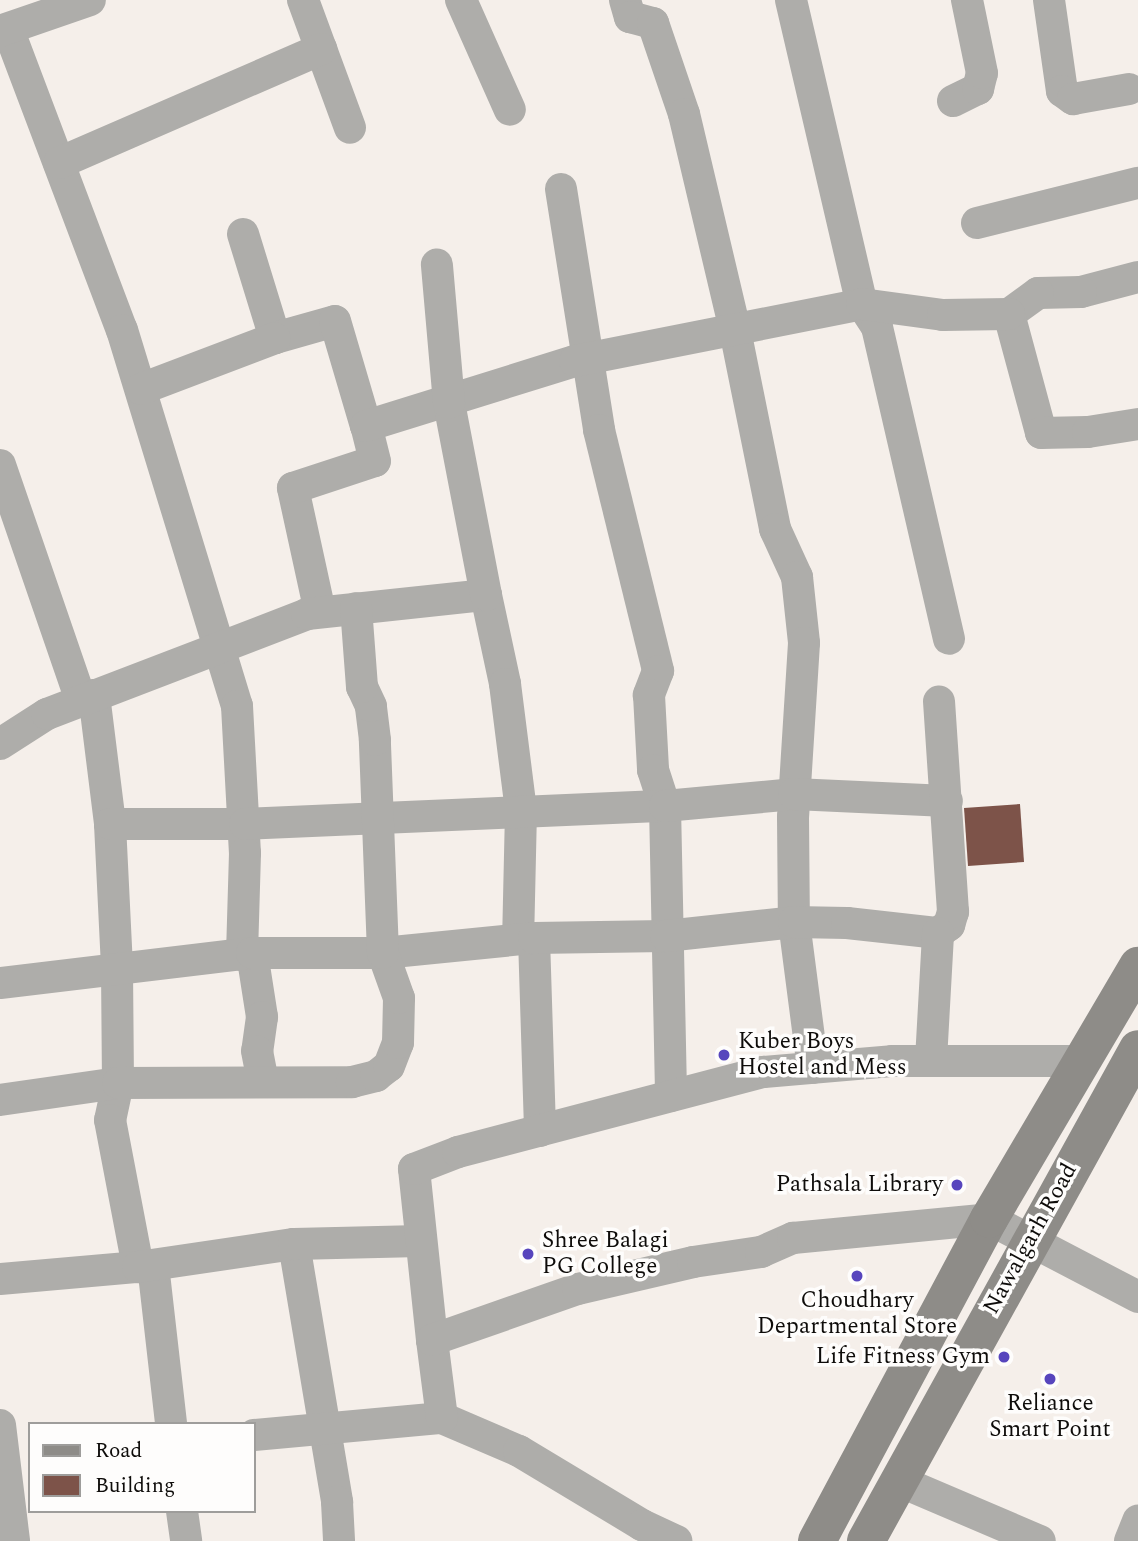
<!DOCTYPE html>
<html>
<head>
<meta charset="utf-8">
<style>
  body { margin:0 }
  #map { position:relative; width:1138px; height:1541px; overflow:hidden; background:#f5efea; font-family:Spectral,serif }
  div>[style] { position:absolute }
  .building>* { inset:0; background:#7d5349 }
  .street>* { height:32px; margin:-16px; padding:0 16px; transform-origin:16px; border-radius:16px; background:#aeadaa }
  .secondary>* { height:38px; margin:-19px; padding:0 19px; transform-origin:19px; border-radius:19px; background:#8e8c88 }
  .dots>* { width:19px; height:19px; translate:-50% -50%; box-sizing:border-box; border:4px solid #fefdfc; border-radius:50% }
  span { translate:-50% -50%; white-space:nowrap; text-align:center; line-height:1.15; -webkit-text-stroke:7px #fefdfc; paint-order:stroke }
  .poi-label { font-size:23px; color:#0e0c0a }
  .left { translate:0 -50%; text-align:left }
  .right { translate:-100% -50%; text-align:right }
  .street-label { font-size:23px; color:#0e0c0a }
  .legend { position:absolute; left:28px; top:1422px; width:228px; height:91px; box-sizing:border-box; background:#fefdfc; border:2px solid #9e9d9b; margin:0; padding:9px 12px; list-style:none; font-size:21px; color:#0e0c0a }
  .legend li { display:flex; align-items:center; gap:14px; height:35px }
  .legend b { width:35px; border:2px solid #9e9d9b }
</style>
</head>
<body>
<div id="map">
  <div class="building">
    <div style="clip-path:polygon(1020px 804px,1024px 862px,968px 866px,964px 808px)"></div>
  </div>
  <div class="street">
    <div style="left:303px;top:0;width:136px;rotate:69.8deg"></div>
    <div style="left:461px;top:0;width:120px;rotate:66deg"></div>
    <div style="left:625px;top:0;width:18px;rotate:74deg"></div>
    <div style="left:630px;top:17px;width:24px;rotate:15deg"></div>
    <div style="left:653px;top:23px;width:96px;rotate:71.2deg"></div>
    <div style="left:684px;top:114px;width:222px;rotate:76.7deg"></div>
    <div style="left:735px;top:330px;width:203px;rotate:78.6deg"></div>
    <div style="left:775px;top:529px;width:53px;rotate:65.4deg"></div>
    <div style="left:797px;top:577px;width:66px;rotate:83.9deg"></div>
    <div style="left:804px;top:643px;width:174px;rotate:93.6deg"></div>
    <div style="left:793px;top:817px;width:105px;rotate:89.5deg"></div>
    <div style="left:794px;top:922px;width:147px;rotate:82.6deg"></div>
    <div style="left:791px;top:0;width:312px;rotate:76.9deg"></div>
    <div style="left:862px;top:304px;width:27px;rotate:57deg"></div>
    <div style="left:877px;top:327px;width:320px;rotate:77deg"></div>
    <div style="left:1049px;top:0;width:92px;rotate:81.9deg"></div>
    <div style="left:1062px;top:91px;width:14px;rotate:36deg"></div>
    <div style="left:1073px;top:99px;width:57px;rotate:-10.1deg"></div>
    <div style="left:8px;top:29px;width:322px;rotate:69.3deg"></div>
    <div style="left:122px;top:330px;width:393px;rotate:73deg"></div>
    <div style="left:237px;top:706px;width:147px;rotate:86.9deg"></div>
    <div style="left:245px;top:853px;width:102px;rotate:91.7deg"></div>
    <div style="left:0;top:31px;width:95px;rotate:-19deg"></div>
    <div style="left:953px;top:101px;width:28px;rotate:-26deg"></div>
    <div style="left:978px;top:89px;width:16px;rotate:-76deg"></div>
    <div style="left:982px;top:73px;width:75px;rotate:-101.6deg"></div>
    <div style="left:59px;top:163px;width:286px;rotate:-23.5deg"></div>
    <div style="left:561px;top:189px;width:244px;rotate:81deg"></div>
    <div style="left:599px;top:430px;width:248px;rotate:76.2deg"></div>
    <div style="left:658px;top:671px;width:26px;rotate:111deg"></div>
    <div style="left:649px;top:695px;width:75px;rotate:86.9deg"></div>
    <div style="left:653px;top:770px;width:38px;rotate:72deg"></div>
    <div style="left:665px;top:806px;width:290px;rotate:88.8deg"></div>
    <div style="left:977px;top:223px;width:166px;rotate:-14deg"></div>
    <div style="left:243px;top:234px;width:109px;rotate:72.9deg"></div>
    <div style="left:275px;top:338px;width:62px;rotate:-15.8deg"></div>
    <div style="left:335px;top:321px;width:109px;rotate:73.6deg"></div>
    <div style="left:1138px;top:277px;width:59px;rotate:165.3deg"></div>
    <div style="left:1081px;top:292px;width:43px;rotate:178.7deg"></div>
    <div style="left:1038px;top:293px;width:36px;rotate:144deg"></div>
    <div style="left:1009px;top:314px;width:123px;rotate:74.9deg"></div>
    <div style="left:1041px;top:433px;width:47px;rotate:-1.2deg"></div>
    <div style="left:1088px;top:432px;width:51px;rotate:-9.1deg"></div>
    <div style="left:141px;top:389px;width:143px;rotate:-20.8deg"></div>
    <div style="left:0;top:465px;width:249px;rotate:71deg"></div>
    <div style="left:486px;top:595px;width:91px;rotate:77.9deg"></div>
    <div style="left:505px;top:684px;width:128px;rotate:82.8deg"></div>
    <div style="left:521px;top:811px;width:128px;rotate:91.3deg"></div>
    <div style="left:320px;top:612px;width:127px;rotate:-102.3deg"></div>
    <div style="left:293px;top:488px;width:86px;rotate:-18.2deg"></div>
    <div style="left:375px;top:461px;width:36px;rotate:-104deg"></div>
    <div style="left:366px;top:426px;width:219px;rotate:-17.3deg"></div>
    <div style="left:575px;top:361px;width:293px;rotate:-11.2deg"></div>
    <div style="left:862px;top:304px;width:82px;rotate:7.7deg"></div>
    <div style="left:943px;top:315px;width:66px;rotate:-0.9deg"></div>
    <div style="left:94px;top:695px;width:130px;rotate:82.9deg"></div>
    <div style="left:110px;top:824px;width:145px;rotate:87.2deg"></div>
    <div style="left:117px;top:969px;width:114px;rotate:89.5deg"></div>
    <div style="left:118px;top:1083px;width:38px;rotate:102deg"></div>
    <div style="left:110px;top:1120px;width:150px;rotate:79.2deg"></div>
    <div style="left:0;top:744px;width:56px;rotate:-32.6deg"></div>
    <div style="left:47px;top:714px;width:279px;rotate:-21deg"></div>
    <div style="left:307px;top:614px;width:180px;rotate:-6.1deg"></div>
    <div style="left:486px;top:595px;width:196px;rotate:-100.9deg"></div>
    <div style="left:449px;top:403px;width:139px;rotate:-95deg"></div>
    <div style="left:110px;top:824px;width:135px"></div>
    <div style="left:245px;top:824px;width:420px;rotate:-2.5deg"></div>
    <div style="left:665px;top:806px;width:130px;rotate:-5.3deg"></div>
    <div style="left:794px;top:794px;width:153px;rotate:2.6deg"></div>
    <div style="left:534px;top:938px;width:193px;rotate:88.2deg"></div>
    <div style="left:252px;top:953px;width:65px;rotate:81.1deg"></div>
    <div style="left:262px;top:1017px;width:34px;rotate:98deg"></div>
    <div style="left:257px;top:1051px;width:31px;rotate:79deg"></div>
    <div style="left:0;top:983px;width:254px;rotate:-6.8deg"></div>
    <div style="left:252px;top:953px;width:131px"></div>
    <div style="left:383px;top:953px;width:152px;rotate:-5.7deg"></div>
    <div style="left:534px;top:938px;width:132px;rotate:-0.9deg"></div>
    <div style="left:666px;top:936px;width:129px;rotate:-6.2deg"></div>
    <div style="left:794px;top:922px;width:53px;rotate:1.1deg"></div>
    <div style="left:847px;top:923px;width:92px;rotate:6.3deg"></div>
    <div style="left:938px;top:933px;width:14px;rotate:-36deg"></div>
    <div style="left:949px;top:925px;width:14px;rotate:-73deg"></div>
    <div style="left:953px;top:912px;width:211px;rotate:-93.8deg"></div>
    <div style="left:931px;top:1060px;width:127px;rotate:-86.8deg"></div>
    <div style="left:0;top:1100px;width:119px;rotate:-8.2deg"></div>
    <div style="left:118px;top:1083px;width:234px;rotate:-0.2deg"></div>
    <div style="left:352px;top:1082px;width:25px;rotate:-14deg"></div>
    <div style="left:376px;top:1076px;width:16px;rotate:-38deg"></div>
    <div style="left:389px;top:1066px;width:25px;rotate:-69deg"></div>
    <div style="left:398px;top:1043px;width:45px;rotate:-88.7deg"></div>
    <div style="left:399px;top:998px;width:48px;rotate:-109.6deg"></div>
    <div style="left:383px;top:953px;width:213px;rotate:-92.2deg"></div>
    <div style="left:375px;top:740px;width:34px;rotate:-97deg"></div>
    <div style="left:371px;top:706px;width:21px;rotate:-115deg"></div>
    <div style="left:362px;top:687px;width:79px;rotate:-94.3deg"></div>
    <div style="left:294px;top:1244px;width:262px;rotate:80.5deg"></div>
    <div style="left:337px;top:1502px;width:39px;rotate:87deg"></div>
    <div style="left:153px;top:1265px;width:160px;rotate:83.5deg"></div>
    <div style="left:0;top:1279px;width:139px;rotate:-5deg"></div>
    <div style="left:138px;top:1267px;width:158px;rotate:-8.4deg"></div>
    <div style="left:294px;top:1244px;width:126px;rotate:-1.4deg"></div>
    <div style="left:432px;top:1340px;width:172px;rotate:-96deg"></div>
    <div style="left:414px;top:1169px;width:47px;rotate:-21.1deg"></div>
    <div style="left:458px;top:1152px;width:316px;rotate:-14.7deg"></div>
    <div style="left:764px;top:1072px;width:128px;rotate:-4.9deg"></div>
    <div style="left:892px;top:1061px;width:189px"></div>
    <div style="left:442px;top:1418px;width:84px;rotate:23.2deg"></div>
    <div style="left:519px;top:1451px;width:144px;rotate:31deg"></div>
    <div style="left:642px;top:1525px;width:38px;rotate:25deg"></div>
    <div style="left:0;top:1425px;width:117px;rotate:83.1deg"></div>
    <div style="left:254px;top:1435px;width:189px;rotate:-5.2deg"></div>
    <div style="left:442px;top:1418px;width:79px;rotate:-97.3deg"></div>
    <div style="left:432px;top:1340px;width:155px;rotate:-19.3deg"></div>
    <div style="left:578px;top:1289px;width:118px;rotate:-13.2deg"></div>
    <div style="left:693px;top:1262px;width:69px;rotate:-8.4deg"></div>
    <div style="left:761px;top:1252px;width:35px;rotate:-24deg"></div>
    <div style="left:793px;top:1238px;width:197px;rotate:-5.5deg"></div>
    <div style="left:989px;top:1219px;width:168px;rotate:27.6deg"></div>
    <div style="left:899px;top:1481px;width:153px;rotate:23.1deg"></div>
    <div style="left:182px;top:1511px;width:30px;rotate:82deg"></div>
    <div style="left:1130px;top:1541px;width:22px;rotate:-68deg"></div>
  </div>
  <div class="secondary">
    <div style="left:817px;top:1541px;width:365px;rotate:-61.9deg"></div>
    <div style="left:989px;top:1219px;width:294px;rotate:-59.5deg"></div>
    <div style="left:866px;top:1541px;width:562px;rotate:-61.06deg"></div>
  </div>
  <div class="dots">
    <div style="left:724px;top:1055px;background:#5745bd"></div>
    <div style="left:957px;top:1185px;background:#5745bd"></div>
    <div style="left:528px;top:1254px;background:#5745bd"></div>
    <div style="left:857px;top:1276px;background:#5745bd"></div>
    <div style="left:1004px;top:1357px;background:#5745bd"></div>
    <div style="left:1050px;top:1379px;background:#5745bd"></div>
  </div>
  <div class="poi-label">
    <span class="left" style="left:738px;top:1055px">Kuber Boys<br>Hostel and Mess</span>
    <span class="right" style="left:943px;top:1185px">Pathsala Library</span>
    <span class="left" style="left:542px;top:1254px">Shree Balagi<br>PG College</span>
    <span style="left:857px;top:1314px">Choudhary<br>Departmental Store</span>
    <span class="right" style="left:990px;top:1357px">Life Fitness Gym</span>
    <span style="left:1050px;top:1417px">Reliance<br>Smart Point</span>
  </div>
  <div class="street-label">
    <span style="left:1031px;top:1239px;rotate:-61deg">Nawalgarh Road</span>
  </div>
  <ul class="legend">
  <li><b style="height:9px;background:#8e8c88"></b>Road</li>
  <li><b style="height:19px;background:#7d5349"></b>Building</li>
  </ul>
</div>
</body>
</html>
